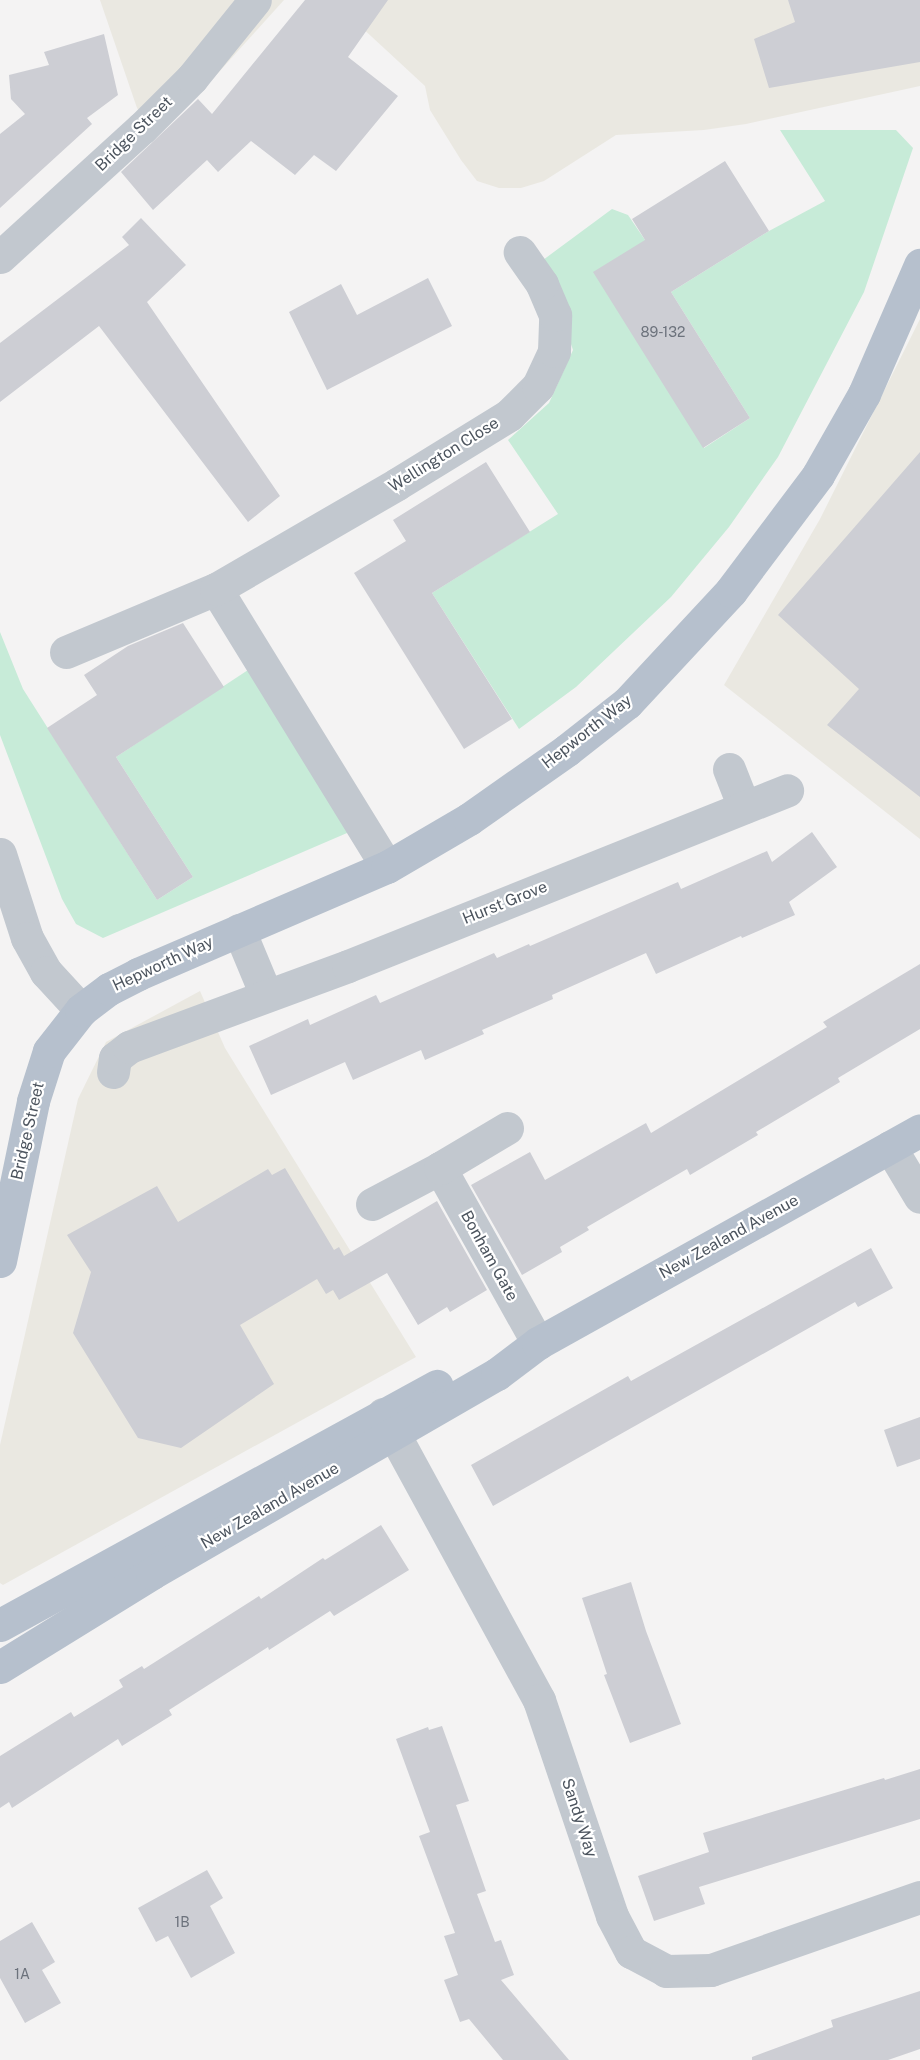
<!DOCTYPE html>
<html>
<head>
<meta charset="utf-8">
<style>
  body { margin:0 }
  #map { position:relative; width:920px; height:2060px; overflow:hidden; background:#f4f3f3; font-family:"Public Sans",sans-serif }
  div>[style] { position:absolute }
  .commercial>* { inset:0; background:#eae8e1 }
  .green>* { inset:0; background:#c7ebd8 }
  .building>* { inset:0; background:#cdced4 }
  .minor>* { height:33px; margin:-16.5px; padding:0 16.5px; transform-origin:16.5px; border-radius:16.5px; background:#c2c8cf }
  .major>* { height:33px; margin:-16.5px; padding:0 16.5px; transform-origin:16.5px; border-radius:16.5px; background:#b6c0cd }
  span { translate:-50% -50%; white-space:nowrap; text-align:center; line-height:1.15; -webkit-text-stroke:4.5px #fff; paint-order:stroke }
  .number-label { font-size:14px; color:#6c727c }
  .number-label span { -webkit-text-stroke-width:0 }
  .street-label { font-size:16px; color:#4c545e }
</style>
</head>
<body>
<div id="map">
  <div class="commercial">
    <div style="clip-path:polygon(100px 0,284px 0,199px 94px,156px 134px,137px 108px)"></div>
    <div style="clip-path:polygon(332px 0,920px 0,920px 86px,746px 124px,704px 130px,616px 135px,544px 181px,521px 188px,499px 188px,477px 181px,461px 160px,430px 110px,425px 86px)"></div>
    <div style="clip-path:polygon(920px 319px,920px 839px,724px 685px,820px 519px)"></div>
    <div style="clip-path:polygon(200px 991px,225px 1048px,416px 1357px,3px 1585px,0 1583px,0 1445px,78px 1099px,106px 1042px)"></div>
  </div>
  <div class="green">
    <div style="clip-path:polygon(780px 130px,896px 130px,913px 148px,864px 292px,778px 457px,729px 527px,671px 597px,576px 687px,519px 729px,432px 593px,558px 514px,508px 440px,549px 403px,573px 350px,543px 260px,612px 209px,628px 215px,645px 240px,704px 448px,750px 418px,671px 292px,769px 231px,825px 201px)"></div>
    <div style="clip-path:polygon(0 632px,23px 689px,157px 900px,193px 877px,116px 757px,260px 662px,361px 827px,103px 938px,76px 924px,62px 899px,0 735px)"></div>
  </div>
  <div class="building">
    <div style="clip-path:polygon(305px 0,388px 0,348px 57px,398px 96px,336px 171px,314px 155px,295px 175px,251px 141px,218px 172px,207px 160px,153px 210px,121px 172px,198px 99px,212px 114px)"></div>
    <div style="clip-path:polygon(788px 0,920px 0,920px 62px,769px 88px,754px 39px,795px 22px)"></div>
    <div style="clip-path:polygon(104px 34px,118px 95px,87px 118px,92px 124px,0 208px,0 134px,25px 114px,11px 99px,9px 75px,49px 65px,44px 52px)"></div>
    <div style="clip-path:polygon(725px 161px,769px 231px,671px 292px,750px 418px,703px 448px,593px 272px,645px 240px,632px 219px)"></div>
    <div style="clip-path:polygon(141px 218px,186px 265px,147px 302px,280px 496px,248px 522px,99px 326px,0 402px,0 343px,129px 245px,122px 237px)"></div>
    <div style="clip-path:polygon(428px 278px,452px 326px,327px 390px,289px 312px,341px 284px,357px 315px)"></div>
    <div style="clip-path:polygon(920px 452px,920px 797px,827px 725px,859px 689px,778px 615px)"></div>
    <div style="clip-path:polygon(486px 462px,530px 532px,432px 593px,512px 719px,464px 749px,354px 573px,406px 541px,393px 520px)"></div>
    <div style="clip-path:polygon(183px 623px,224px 687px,116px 757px,193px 877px,157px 900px,47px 728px,97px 695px,84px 675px,128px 646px)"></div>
    <div style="clip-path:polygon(812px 832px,837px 867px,789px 902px,795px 915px,742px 938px,741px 936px,656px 974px,646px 953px,552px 995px,553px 999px,482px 1030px,484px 1034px,425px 1060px,421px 1050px,353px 1080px,345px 1062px,271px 1095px,249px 1046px,308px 1019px,310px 1025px,376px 995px,380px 1003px,494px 953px,497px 958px,529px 944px,530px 946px,678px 882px,681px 889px,767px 851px,772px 862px)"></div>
    <div style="clip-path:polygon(920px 964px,920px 1029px,838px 1078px,840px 1082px,756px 1132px,758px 1135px,690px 1175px,687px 1169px,587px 1227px,589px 1230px,560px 1247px,562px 1252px,522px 1275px,471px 1185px,530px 1152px,545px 1180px,646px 1123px,651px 1133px,827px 1027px,823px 1022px)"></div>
    <div style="clip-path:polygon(285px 1168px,334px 1250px,339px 1247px,344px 1256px,437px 1201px,487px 1290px,450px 1312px,447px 1307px,418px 1325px,387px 1273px,339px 1300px,333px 1290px,326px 1294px,317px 1279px,240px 1325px,274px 1384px,181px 1448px,138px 1438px,73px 1333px,91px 1272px,67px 1235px,157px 1186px,178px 1222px,268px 1169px,272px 1175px)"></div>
    <div style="clip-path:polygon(871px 1248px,893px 1288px,858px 1307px,855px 1302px,493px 1506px,471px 1465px,628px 1376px,631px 1381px)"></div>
    <div style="clip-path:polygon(920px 1417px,920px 1459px,897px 1467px,884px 1430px)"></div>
    <div style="clip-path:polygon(381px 1525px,409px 1570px,334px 1616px,330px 1611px,269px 1650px,268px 1647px,169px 1710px,172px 1715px,122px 1746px,118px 1739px,12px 1808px,9px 1802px,0 1808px,0 1756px,71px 1712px,74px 1717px,123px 1687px,119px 1680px,142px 1666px,144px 1669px,259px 1596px,261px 1599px,323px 1558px,325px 1560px)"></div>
    <div style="clip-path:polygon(631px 1582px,646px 1631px,681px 1724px,630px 1743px,604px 1675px,607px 1674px,582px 1598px)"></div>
    <div style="clip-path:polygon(442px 1726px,469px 1801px,456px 1805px,486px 1891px,477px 1894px,495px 1942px,501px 1940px,514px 1975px,501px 1980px,569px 2060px,503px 2060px,469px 2019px,460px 2022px,444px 1980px,458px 1975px,444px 1936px,455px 1933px,419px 1836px,430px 1832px,396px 1739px,428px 1727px,429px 1730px)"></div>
    <div style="clip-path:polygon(920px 1769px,920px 1819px,699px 1887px,705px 1904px,654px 1921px,638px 1876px,709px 1852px,703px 1833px,884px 1778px,885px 1780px)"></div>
    <div style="clip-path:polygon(207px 1870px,223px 1898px,210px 1906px,235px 1953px,191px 1978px,168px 1936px,156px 1942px,138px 1908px)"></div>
    <div style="clip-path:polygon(32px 1922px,55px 1962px,42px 1970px,61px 2003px,25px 2023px,0 1978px,0 1941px)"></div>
    <div style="clip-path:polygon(920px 1991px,920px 2049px,888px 2060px,752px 2060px,752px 2057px,833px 2027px,831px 2020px)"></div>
  </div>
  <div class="minor">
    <div style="left:0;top:257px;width:192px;rotate:-42.3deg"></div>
    <div style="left:142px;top:128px;width:71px;rotate:-45deg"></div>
    <div style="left:192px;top:78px;width:100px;rotate:-51.1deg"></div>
    <div style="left:216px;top:589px;width:326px;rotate:58.4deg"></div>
    <div style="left:66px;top:652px;width:163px;rotate:-22.8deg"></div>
    <div style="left:216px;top:589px;width:209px;rotate:-30.1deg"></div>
    <div style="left:397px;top:484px;width:132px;rotate:-31.6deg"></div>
    <div style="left:509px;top:415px;width:41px;rotate:-45deg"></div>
    <div style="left:538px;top:386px;width:38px;rotate:-65deg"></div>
    <div style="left:554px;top:351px;width:36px;rotate:-88deg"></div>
    <div style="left:555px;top:315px;width:34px;rotate:-113deg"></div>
    <div style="left:542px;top:284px;width:39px;rotate:-125deg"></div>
    <div style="left:729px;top:769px;width:41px;rotate:68.5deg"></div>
    <div style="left:0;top:854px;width:88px;rotate:72.2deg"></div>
    <div style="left:27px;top:938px;width:39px;rotate:61deg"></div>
    <div style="left:46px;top:972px;width:52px;rotate:47.4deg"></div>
    <div style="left:239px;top:930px;width:70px;rotate:67.4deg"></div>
    <div style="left:113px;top:1072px;width:14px;rotate:-82deg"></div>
    <div style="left:115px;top:1058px;width:18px;rotate:-38deg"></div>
    <div style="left:129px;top:1047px;width:233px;rotate:-20.3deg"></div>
    <div style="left:348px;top:966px;width:473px;rotate:-21.8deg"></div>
    <div style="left:890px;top:1147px;width:58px;rotate:59deg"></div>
    <div style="left:440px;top:1168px;width:201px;rotate:60.8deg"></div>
    <div style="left:372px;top:1204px;width:77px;rotate:-27.9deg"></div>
    <div style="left:440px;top:1168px;width:78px;rotate:-30.8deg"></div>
    <div style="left:383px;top:1414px;width:326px;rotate:61.4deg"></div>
    <div style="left:539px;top:1700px;width:228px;rotate:71.3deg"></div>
    <div style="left:612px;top:1916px;width:41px;rotate:62.2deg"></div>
    <div style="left:631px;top:1952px;width:40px;rotate:28deg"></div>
    <div style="left:666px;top:1971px;width:45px;rotate:-1.3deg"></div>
    <div style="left:711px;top:1970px;width:221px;rotate:-19.3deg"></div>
  </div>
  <div class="major">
    <div style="left:0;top:1261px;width:163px;rotate:-78.3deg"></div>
    <div style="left:33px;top:1101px;width:52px;rotate:-72.3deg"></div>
    <div style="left:49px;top:1051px;width:52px;rotate:-52deg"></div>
    <div style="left:81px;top:1010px;width:35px;rotate:-37deg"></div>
    <div style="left:109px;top:989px;width:33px;rotate:-27deg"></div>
    <div style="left:138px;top:974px;width:271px;rotate:-23.3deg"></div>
    <div style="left:387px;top:867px;width:95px;rotate:-30.3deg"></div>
    <div style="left:469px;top:819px;width:120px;rotate:-35.1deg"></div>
    <div style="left:567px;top:750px;width:76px;rotate:-38.1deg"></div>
    <div style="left:627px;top:703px;width:153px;rotate:-47.1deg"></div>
    <div style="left:731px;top:591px;width:145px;rotate:-53.1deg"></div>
    <div style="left:818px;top:475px;width:93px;rotate:-60.4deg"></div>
    <div style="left:864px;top:394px;width:141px;rotate:-66.5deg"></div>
    <div style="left:0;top:1625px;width:498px;rotate:-28.7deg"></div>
    <div style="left:0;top:1667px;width:179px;rotate:-31.7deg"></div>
    <div style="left:152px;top:1573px;width:398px;rotate:-30deg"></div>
    <div style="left:497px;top:1374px;width:51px;rotate:-37.1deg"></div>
    <div style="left:538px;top:1343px;width:437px;rotate:-29.1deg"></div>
  </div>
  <div class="number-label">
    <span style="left:663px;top:332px">89-132</span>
    <span style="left:182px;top:1922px">1B</span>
    <span style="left:22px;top:1974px">1A</span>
  </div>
  <div class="street-label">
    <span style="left:134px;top:134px;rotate:-44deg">Bridge Street</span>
    <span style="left:444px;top:455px;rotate:-32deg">Wellington Close</span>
    <span style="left:587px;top:732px;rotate:-38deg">Hepworth Way</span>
    <span style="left:505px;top:903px;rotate:-22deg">Hurst Grove</span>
    <span style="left:163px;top:964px;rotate:-25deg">Hepworth Way</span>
    <span style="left:28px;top:1131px;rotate:-77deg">Bridge Street</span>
    <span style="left:729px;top:1237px;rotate:-29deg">New Zealand Avenue</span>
    <span style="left:489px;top:1256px;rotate:61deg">Bonham Gate</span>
    <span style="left:270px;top:1506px;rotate:-30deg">New Zealand Avenue</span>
    <span style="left:579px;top:1818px;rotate:72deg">Sandy Way</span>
  </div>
</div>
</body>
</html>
